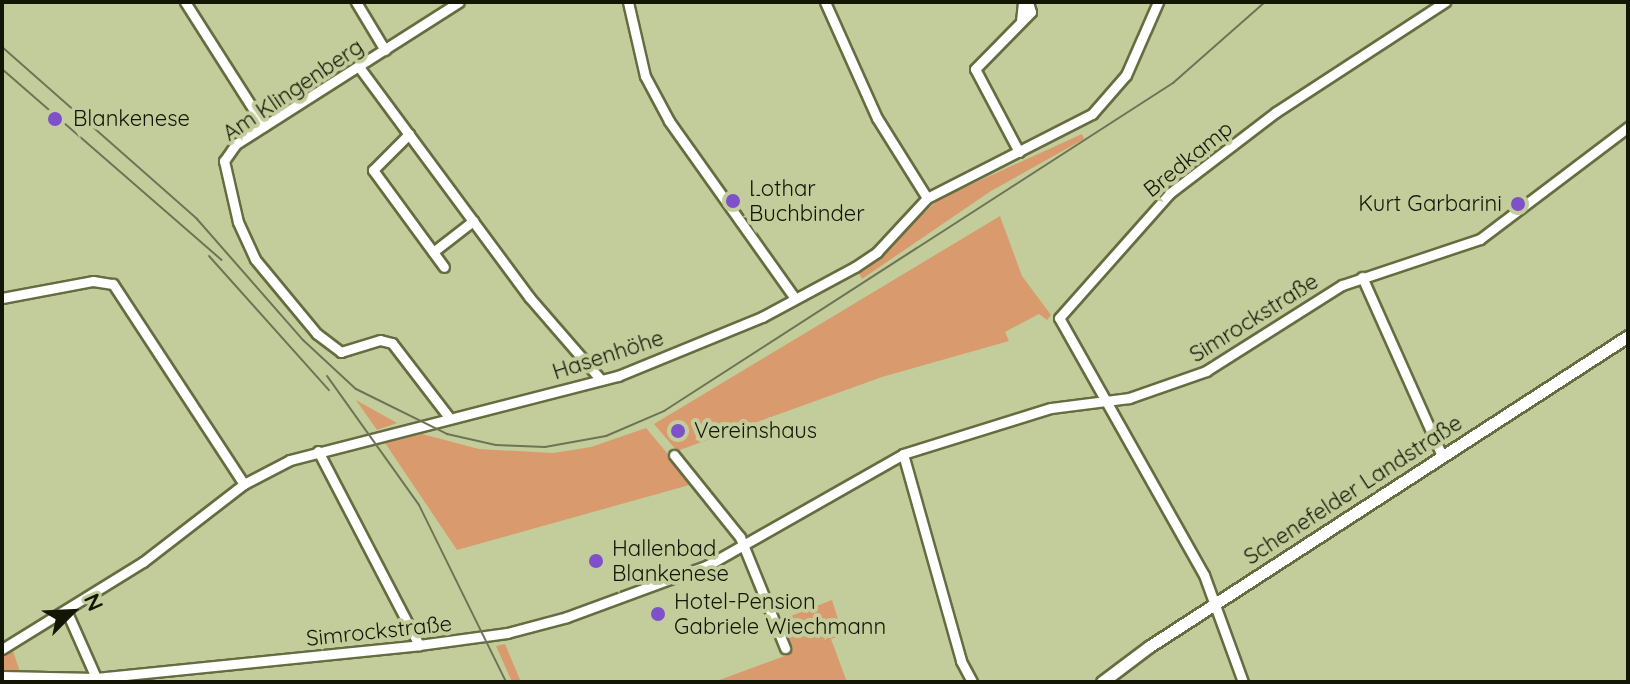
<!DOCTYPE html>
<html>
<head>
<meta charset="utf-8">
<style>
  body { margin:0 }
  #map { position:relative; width:1630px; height:684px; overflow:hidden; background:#c3cd9c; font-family:Quicksand,sans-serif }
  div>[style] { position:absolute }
  .green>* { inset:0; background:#d99b6d }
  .roads { filter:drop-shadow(2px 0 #656d40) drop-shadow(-2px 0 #656d40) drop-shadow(0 2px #656d40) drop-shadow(0 -2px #656d40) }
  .minor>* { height:9px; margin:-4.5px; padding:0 4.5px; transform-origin:4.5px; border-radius:4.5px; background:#fff }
  .tertiary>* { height:11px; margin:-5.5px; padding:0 5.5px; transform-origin:5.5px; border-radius:5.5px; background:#fff }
  .tram>* { height:2px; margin:-1px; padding:0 1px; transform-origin:1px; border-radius:1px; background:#6d7453 }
  .dots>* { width:22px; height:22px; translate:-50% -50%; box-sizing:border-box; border:4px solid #c3cd9c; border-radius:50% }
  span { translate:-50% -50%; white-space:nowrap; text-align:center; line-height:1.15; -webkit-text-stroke:8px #c3cd9c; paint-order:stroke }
  .street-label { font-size:22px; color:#131605 }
  .poi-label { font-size:22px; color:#131605 }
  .left { translate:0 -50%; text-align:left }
  .right { translate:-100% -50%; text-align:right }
  .frame { position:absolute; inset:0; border:4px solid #131605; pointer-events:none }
  .north { position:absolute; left:32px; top:572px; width:80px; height:80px; -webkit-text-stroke:6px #c3cd9c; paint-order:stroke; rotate:66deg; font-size:22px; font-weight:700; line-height:32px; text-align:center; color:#131605 }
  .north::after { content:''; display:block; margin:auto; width:28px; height:36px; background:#131605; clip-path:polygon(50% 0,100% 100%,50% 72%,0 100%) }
</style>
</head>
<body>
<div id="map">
  <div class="green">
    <div style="clip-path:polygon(1082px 134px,1084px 139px,991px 191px,862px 279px,859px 273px,939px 199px)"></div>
    <div style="clip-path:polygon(1000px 216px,1022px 276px,1051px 315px,1047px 320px,1039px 314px,1005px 332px,1009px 341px,882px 377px,677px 451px,654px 424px)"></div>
    <div style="clip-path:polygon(356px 400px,397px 423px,377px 430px)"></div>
    <div style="clip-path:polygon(646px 428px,693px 484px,457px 550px,385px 443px,422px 434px,479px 449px,553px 453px,591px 447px)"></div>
    <div style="clip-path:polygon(832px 600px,843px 635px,831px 639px,847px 682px,714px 682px,790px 654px,778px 621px)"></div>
    <div style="clip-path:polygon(505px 644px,521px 682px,512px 682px,496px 646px)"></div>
    <div style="clip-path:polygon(12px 648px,20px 672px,2px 673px,2px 654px)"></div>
  </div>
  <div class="roads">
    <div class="minor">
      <div style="left:185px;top:2px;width:147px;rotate:57.5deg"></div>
      <div style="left:356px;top:2px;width:56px;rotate:58.9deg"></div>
      <div style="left:628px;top:2px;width:76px;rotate:77.1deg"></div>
      <div style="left:645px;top:76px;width:51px;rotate:61.9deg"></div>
      <div style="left:669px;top:121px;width:217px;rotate:54.6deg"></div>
      <div style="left:825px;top:2px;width:127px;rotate:65.9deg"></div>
      <div style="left:877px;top:118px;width:94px;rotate:58deg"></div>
      <div style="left:1021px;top:21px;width:19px;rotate:-84deg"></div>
      <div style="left:359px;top:67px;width:287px;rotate:53.5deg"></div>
      <div style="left:530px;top:298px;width:108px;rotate:49.1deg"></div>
      <div style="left:409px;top:134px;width:51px;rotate:135deg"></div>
      <div style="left:373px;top:170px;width:120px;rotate:53.8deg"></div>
      <div style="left:1019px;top:152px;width:94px;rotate:-117.9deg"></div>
      <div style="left:975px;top:69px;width:80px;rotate:-45.5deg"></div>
      <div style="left:1031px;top:12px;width:10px;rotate:-107deg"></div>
      <div style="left:433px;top:252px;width:51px;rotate:-37.8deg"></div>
      <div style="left:1362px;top:277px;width:196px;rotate:65.9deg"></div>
      <div style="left:2px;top:298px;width:93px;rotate:-10.6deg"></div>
      <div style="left:93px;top:281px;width:20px;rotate:9deg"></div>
      <div style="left:113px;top:284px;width:239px;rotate:56.8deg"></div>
      <div style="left:448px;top:416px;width:92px;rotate:-127.5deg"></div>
      <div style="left:392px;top:343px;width:12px;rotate:-166deg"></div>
      <div style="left:380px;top:340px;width:41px;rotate:162.9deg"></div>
      <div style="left:341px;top:352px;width:30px;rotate:-143deg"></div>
      <div style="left:317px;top:334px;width:97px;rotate:-129.6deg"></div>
      <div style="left:255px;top:259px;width:41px;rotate:-114.7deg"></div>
      <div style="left:238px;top:222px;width:63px;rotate:-102.9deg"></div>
      <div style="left:224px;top:161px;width:21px;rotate:-55deg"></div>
      <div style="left:236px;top:144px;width:264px;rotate:-32.5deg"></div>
      <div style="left:318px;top:451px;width:219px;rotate:62.5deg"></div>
      <div style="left:903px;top:454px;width:215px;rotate:74.3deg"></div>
      <div style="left:961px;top:661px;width:24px;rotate:62deg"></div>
      <div style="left:674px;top:455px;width:105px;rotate:51.2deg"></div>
      <div style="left:740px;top:537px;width:120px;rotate:67.9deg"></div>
      <div style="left:66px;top:610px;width:77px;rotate:66.1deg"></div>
      <div style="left:2px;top:649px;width:166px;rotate:-31.7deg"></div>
      <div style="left:143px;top:562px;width:128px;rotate:-37.7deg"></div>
      <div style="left:244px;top:484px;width:52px;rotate:-27.6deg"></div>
      <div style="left:290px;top:460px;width:339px;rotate:-14.4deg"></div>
      <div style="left:618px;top:376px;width:156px;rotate:-22.3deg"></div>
      <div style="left:762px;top:317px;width:106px;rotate:-28.3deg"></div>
      <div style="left:855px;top:267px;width:27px;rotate:-34deg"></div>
      <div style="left:877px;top:252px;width:74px;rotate:-47.2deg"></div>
      <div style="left:927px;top:198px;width:185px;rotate:-27deg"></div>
      <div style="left:1092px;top:114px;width:52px;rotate:-48.9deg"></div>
      <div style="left:1126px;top:75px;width:80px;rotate:-66.3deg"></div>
      <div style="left:2px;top:676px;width:94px;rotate:1.2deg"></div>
      <div style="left:96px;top:678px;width:325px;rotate:-5.8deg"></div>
      <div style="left:419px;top:645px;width:89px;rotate:-7.8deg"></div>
      <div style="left:507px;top:633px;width:62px;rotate:-14.9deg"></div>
      <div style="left:567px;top:617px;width:150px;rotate:-20.2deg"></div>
      <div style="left:708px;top:565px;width:224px;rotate:-29.6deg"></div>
      <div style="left:903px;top:454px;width:155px;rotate:-17.3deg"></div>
      <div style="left:1051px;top:408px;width:79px;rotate:-7.3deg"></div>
      <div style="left:1129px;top:398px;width:82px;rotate:-19.3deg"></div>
      <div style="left:1206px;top:371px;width:161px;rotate:-32.3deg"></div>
      <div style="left:1342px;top:285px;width:145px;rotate:-18.4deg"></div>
      <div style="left:1480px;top:239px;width:186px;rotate:-37.1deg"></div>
      <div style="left:1243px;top:682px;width:114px;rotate:-110deg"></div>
      <div style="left:1204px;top:575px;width:295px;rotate:-119.4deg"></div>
      <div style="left:1059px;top:318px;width:167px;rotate:-48.4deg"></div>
      <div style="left:1170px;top:193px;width:133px;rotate:-37.4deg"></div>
      <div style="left:1276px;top:112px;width:202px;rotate:-33.1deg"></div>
    </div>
    <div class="tertiary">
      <div style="left:1102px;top:682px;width:60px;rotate:-36.9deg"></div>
      <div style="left:1150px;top:646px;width:570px;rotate:-32.96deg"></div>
    </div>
  </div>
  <div class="tram">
    <div style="left:2px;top:47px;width:260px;rotate:41.4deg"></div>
    <div style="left:197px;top:219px;width:161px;rotate:48.8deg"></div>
    <div style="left:303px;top:340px;width:72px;rotate:42.8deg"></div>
    <div style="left:356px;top:389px;width:102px;rotate:26.3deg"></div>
    <div style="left:447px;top:434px;width:50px;rotate:12.7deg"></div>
    <div style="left:496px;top:445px;width:49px;rotate:2.3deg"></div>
    <div style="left:545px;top:447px;width:62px;rotate:-10.2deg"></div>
    <div style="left:606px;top:436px;width:63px;rotate:-23.3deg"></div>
    <div style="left:664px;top:411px;width:606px;rotate:-32.8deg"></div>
    <div style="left:1173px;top:83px;width:123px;rotate:-41.4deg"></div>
    <div style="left:2px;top:69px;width:291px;rotate:41deg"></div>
    <div style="left:209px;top:256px;width:180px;rotate:48.2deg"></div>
    <div style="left:327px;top:376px;width:158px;rotate:54.5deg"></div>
    <div style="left:419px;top:505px;width:197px;rotate:63.8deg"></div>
  </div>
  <div class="dots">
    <div style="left:55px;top:119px;background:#7e50c9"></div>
    <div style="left:733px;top:201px;background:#7e50c9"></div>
    <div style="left:1518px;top:204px;background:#7e50c9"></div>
    <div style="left:678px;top:431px;background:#7e50c9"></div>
    <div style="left:596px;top:561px;background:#7e50c9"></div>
    <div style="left:658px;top:614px;background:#7e50c9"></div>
  </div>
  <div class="street-label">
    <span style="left:293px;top:90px;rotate:-34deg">Am Klingenberg</span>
    <span style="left:1188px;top:159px;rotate:-39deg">Bredkamp</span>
    <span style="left:1254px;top:318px;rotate:-32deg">Simrockstraße</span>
    <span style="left:608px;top:355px;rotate:-18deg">Hasenhöhe</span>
    <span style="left:1353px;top:490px;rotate:-33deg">Schenefelder Landstraße</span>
    <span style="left:379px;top:631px;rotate:-6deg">Simrockstraße</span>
  </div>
  <div class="poi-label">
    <span class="left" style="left:73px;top:119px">Blankenese</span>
    <span class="left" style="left:749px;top:201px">Lothar<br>Buchbinder</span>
    <span class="right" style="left:1502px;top:204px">Kurt Garbarini</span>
    <span class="left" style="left:694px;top:431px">Vereinshaus</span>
    <span class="left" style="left:612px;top:561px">Hallenbad<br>Blankenese</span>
    <span class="left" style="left:674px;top:614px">Hotel-Pension<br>Gabriele Wiechmann</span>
  </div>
  <div class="frame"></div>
  <div class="north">N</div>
</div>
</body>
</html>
